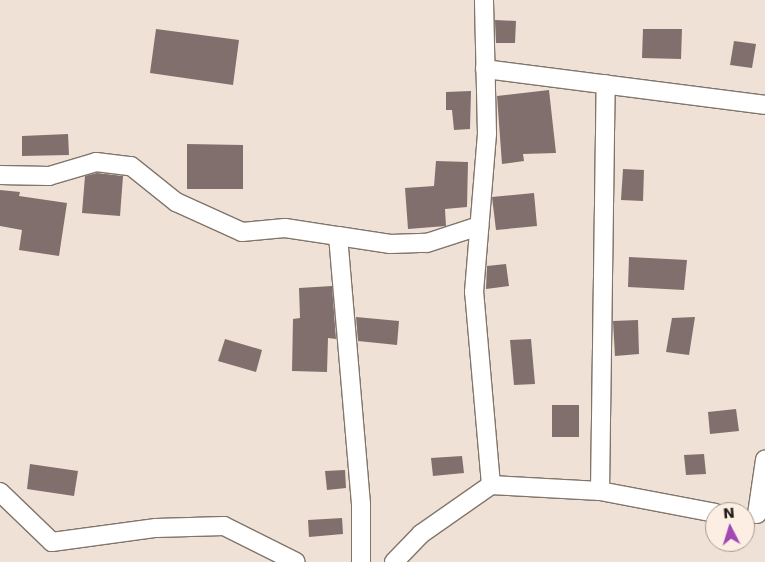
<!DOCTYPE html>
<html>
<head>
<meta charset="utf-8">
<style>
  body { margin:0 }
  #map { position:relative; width:765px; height:562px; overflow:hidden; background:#efe1d5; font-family:"DejaVu Sans",sans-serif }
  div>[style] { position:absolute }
  .building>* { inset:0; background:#806f6d }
  .roads { filter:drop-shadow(1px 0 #81756a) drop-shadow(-1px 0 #81756a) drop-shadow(0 1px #81756a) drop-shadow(0 -1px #81756a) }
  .minor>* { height:18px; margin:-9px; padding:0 9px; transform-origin:9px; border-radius:9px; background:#fff }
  span { translate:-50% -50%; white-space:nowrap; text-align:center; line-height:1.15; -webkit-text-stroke:4.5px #fceee2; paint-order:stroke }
  .north { position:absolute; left:705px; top:502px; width:50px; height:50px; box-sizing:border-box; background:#fceee2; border:1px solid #a59a92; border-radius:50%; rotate:355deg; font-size:14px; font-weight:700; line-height:20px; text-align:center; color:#221d19 }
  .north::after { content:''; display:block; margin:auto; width:18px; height:22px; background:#a148b4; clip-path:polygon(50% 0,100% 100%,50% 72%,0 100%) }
</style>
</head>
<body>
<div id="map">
  <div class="building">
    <div style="clip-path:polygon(495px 20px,516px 21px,515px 43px,496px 43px)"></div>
    <div style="clip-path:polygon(156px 29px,239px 40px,233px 85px,150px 73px)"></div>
    <div style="clip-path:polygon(643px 29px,682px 29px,681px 59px,642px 58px)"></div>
    <div style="clip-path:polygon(734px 41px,756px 44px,752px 68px,730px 65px)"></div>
    <div style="clip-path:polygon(549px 90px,556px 153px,523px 154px,524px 161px,502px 164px,497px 96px)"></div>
    <div style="clip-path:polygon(471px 91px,470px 129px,454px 130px,452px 110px,446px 110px,446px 92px)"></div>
    <div style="clip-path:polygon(68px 134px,69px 155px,22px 156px,22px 136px)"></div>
    <div style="clip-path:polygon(187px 144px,243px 145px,243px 189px,187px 189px)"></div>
    <div style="clip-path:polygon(436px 161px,468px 162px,467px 207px,445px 209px,446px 226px,408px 229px,405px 188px,434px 186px)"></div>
    <div style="clip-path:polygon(623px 169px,644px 170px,643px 201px,621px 200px)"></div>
    <div style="clip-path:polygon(97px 173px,123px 176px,120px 216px,82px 213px,85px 176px)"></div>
    <div style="clip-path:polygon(0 190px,20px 192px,19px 196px,67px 203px,59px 256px,19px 250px,22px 230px,0 226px)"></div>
    <div style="clip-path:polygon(534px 193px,537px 226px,496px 230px,492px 197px)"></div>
    <div style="clip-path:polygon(629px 257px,687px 260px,684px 290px,628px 287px)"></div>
    <div style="clip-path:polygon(506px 264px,509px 286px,486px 289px,487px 266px)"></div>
    <div style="clip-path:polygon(332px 286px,336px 339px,328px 338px,327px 372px,292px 371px,293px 319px,300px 318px,299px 288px)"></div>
    <div style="clip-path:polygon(356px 317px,399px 321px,397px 345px,358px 341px)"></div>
    <div style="clip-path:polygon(695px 317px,689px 355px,666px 352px,672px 318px)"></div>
    <div style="clip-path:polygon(638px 320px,639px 354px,615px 356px,613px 321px)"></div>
    <div style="clip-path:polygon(225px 339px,262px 350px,256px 372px,218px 361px)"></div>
    <div style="clip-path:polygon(531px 339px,535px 384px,514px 385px,510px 340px)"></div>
    <div style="clip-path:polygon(552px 405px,579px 405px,579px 437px,552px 437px)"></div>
    <div style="clip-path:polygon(736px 409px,739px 431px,710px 434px,708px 412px)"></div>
    <div style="clip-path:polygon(704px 454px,706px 474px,686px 475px,684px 455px)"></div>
    <div style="clip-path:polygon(462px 456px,464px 473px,433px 476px,431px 458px)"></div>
    <div style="clip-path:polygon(30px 464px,78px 471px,74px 496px,27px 489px)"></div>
    <div style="clip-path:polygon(345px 470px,346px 488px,327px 490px,325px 471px)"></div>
    <div style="clip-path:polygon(342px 518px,343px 534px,309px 537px,308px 520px)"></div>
  </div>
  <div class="roads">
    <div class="minor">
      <div style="left:485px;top:69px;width:282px;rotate:7.3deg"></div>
      <div style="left:0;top:175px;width:49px;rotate:1.2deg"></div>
      <div style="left:49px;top:176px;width:49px;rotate:-16.6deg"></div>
      <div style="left:96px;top:162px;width:35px;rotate:7deg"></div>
      <div style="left:131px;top:166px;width:58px;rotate:38.7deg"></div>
      <div style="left:176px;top:202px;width:72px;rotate:24.4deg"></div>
      <div style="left:242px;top:232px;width:43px;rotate:-5.3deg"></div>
      <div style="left:285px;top:228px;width:54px;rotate:8.6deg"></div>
      <div style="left:491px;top:485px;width:109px;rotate:3.2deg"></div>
      <div style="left:600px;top:491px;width:117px;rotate:10.8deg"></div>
      <div style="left:600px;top:491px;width:407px;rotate:-89.2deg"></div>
      <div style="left:0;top:492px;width:72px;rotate:43.9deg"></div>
      <div style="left:52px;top:542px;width:105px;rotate:-7.7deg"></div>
      <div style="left:156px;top:528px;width:68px;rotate:-1.7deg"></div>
      <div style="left:224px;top:526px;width:80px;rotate:26.6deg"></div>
      <div style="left:757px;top:514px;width:55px;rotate:-81.6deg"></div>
      <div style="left:361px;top:562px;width:58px;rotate:-90deg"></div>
      <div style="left:361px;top:504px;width:269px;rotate:-94.9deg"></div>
      <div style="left:338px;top:236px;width:53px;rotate:8.7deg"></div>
      <div style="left:390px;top:244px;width:37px;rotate:-2deg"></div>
      <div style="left:427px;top:243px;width:55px;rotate:-18.1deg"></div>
      <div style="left:394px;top:562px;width:39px;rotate:-46deg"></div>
      <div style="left:421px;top:534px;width:85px;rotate:-35deg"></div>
      <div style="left:491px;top:485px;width:194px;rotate:-95deg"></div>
      <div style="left:474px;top:292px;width:159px;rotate:-85.3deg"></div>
      <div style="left:487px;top:134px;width:134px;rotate:-91.3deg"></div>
    </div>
  </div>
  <div class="north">N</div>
</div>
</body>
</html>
